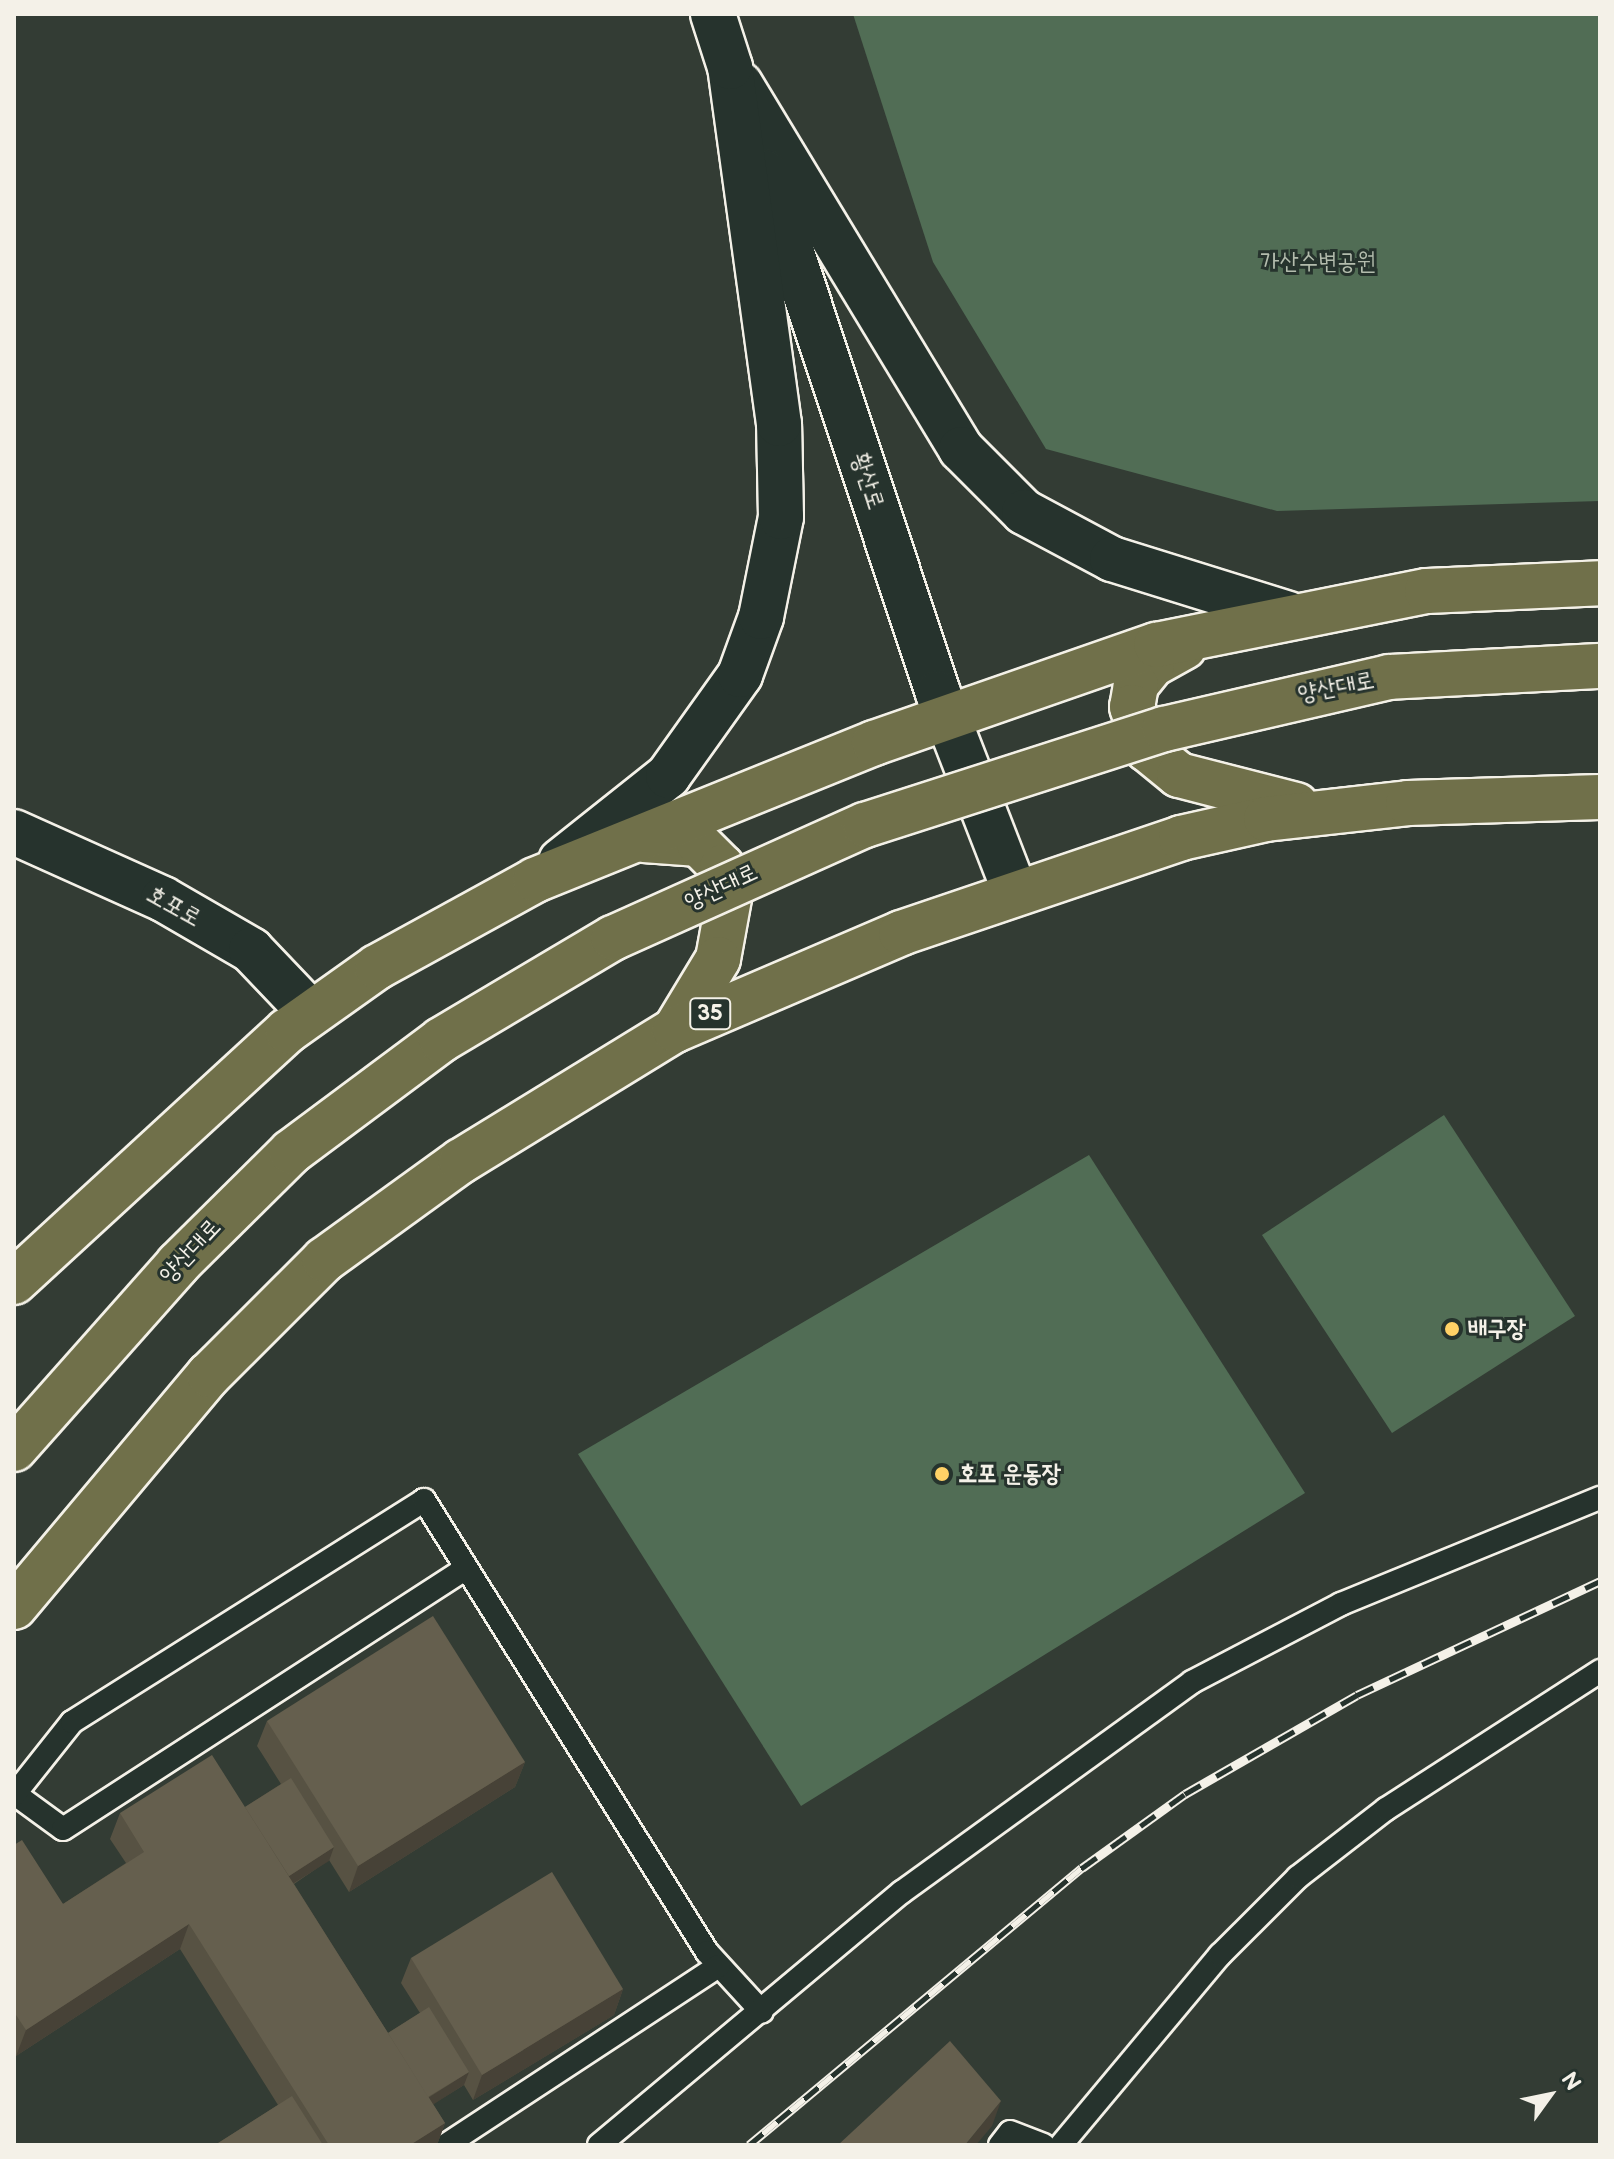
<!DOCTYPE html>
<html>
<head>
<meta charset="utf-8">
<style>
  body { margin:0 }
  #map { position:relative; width:1614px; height:2159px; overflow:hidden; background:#333c34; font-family:"Balsamiq Sans","Poor Story",sans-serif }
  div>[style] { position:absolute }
  .green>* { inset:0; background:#516d55 }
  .roads { filter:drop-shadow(2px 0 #f4f1e8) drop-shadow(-2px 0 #f4f1e8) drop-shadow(0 2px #f4f1e8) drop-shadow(0 -2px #f4f1e8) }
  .service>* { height:22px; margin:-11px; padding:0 11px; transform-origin:11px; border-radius:11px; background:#26332d }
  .secondary>* { height:44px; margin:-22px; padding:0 22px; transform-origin:22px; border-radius:22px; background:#26332d }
  .primary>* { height:44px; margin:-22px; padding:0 22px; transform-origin:22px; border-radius:22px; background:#70704a }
  .rail>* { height:9px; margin-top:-4.5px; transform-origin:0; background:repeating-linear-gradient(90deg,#26332d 0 18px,#f4f1e8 0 36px); box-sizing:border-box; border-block:2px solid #f4f1e8 }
  .bridges { filter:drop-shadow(2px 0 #f4f1e8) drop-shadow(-2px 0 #f4f1e8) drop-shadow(0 2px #f4f1e8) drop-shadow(0 -2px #f4f1e8) }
  .primary-bridge>* { height:44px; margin:-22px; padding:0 22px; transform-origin:22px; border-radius:22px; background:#70704a }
  .wall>* { inset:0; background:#575243 }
  .shaded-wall>* { inset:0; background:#474237 }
  .building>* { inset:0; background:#655f4e }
  .dots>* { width:22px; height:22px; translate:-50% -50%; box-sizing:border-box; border:4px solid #26332d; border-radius:50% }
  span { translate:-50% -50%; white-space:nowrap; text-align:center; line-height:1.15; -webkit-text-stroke:6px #26332d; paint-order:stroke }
  .shield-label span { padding:2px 6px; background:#26332d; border:2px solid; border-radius:6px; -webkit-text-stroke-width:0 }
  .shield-label { font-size:22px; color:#f4f1e8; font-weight:700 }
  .park-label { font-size:24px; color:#b3bcad }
  .street-label { font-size:24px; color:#f4f1e8 }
  .poi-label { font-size:24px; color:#f4f1e8; font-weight:700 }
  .left { translate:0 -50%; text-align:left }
  .frame { position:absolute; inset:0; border:16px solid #f4f1e8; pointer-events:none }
  .north { position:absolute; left:1510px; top:2055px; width:80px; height:80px; -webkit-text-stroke:6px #26332d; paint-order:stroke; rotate:57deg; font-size:22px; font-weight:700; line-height:32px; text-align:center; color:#f4f1e8 }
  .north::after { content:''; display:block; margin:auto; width:28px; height:36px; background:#f4f1e8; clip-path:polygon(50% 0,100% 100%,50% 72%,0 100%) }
</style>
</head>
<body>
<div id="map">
  <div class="green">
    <div style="clip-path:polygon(853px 14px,1600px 14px,1600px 501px,1277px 511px,1046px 449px,933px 262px)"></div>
    <div style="clip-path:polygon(1444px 1115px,1575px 1316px,1392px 1433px,1262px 1235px)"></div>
    <div style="clip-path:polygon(1089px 1155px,1305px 1493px,801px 1806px,578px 1454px)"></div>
  </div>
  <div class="roads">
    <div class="service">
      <div style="left:15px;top:1794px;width:59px;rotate:36.1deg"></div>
      <div style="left:63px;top:1829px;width:480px;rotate:-32.9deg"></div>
      <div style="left:14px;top:1795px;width:93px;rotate:-51.5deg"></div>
      <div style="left:72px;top:1722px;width:416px;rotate:-32.2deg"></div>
      <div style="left:424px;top:1500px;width:533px;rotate:57.95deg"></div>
      <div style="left:707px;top:1952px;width:81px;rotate:47.5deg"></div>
      <div style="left:446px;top:2145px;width:326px;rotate:-33.3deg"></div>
      <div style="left:599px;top:2145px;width:395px;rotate:-39.9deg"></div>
      <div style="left:902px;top:1892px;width:358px;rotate:-35.9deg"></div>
      <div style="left:1192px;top:1682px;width:168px;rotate:-27.6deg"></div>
      <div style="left:1341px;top:1604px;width:280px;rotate:-22.3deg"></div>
      <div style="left:1000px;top:2145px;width:16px;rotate:-52deg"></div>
      <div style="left:1010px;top:2132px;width:36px;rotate:21deg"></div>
      <div style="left:1061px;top:2145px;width:248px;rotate:-50.1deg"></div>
      <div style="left:1220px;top:1955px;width:110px;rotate:-45deg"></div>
      <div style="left:1298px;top:1877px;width:111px;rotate:-37.7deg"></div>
      <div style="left:1386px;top:1809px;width:255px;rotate:-32.8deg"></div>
    </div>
    <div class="secondary">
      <div style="left:740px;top:84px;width:427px;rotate:58.8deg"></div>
      <div style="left:961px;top:449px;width:89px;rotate:45deg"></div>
      <div style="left:1024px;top:512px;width:100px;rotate:28.1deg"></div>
      <div style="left:1112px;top:559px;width:185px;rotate:17.3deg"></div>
      <div style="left:765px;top:172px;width:549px;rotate:71.63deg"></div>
      <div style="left:938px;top:693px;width:213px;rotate:68.8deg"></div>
      <div style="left:14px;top:832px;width:163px;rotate:24.2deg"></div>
      <div style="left:163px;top:899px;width:102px;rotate:30.1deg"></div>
      <div style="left:251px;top:950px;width:87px;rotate:46.4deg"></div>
      <div style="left:561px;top:861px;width:137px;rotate:-38.5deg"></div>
      <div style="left:668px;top:776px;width:124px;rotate:-54.5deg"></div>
      <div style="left:740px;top:675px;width:62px;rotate:-70.1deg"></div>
      <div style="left:761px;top:617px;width:102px;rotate:-78.7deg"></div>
      <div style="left:781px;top:517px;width:93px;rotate:-91.2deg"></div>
      <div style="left:779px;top:424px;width:360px;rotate:-97.8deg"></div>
      <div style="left:730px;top:67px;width:56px;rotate:-107.8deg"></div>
    </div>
    <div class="primary">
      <div style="left:1184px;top:647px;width:37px;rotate:151deg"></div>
      <div style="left:1152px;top:665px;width:26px;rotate:129deg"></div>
      <div style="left:1136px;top:685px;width:22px;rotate:100deg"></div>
      <div style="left:1132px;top:707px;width:45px;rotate:70.3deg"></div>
      <div style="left:1147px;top:749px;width:41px;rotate:39.1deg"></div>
      <div style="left:1179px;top:775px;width:121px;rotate:14.4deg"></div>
      <div style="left:644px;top:840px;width:55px;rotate:4.2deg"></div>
      <div style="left:699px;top:844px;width:33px;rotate:45deg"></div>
      <div style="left:722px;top:867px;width:27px;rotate:73deg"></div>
      <div style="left:730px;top:893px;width:67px;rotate:100.3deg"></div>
      <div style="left:718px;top:959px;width:83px;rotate:121.2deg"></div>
      <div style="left:14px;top:1282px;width:371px;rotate:-42.6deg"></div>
      <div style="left:287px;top:1031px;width:110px;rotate:-35.4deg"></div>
      <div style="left:377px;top:967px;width:180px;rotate:-28.8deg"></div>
      <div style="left:535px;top:880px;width:366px;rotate:-22deg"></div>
      <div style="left:874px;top:743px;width:299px;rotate:-19.2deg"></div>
      <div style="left:1156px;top:645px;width:276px;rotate:-11.3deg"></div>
      <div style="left:1427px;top:591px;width:173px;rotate:-2.6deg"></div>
      <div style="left:14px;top:1607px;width:303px;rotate:-50deg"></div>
      <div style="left:209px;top:1375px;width:163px;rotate:-45deg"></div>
      <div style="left:324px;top:1260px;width:169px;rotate:-35.9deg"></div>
      <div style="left:461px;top:1161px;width:251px;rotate:-31.5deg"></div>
      <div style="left:675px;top:1030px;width:246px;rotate:-23.2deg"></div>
      <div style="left:901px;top:933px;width:296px;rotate:-18.7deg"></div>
      <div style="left:1181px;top:838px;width:87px;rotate:-12.6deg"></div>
      <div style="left:1266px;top:819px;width:143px;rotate:-6.4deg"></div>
      <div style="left:1408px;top:803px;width:192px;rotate:-1.8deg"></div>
    </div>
  </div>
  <div class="rail">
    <div style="left:749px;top:2145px;width:433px;rotate:-39.8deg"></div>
    <div style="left:1082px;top:1868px;width:127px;rotate:-35.7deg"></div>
    <div style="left:1185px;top:1794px;width:198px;rotate:-29.9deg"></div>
    <div style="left:1357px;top:1695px;width:268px;rotate:-25.1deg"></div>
  </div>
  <div class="bridges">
    <div class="primary-bridge">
      <div style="left:14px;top:1449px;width:247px;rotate:-48.4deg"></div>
      <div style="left:178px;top:1264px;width:159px;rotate:-44.7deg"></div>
      <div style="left:291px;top:1152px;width:187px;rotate:-36.7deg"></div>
      <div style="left:441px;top:1040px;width:200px;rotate:-30.7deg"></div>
      <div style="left:613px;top:938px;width:276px;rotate:-24.2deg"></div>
      <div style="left:865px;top:825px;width:314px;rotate:-17.8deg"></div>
      <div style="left:1164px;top:729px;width:231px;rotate:-13deg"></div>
      <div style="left:1389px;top:677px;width:211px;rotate:-3deg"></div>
    </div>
  </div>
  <div class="wall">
    <div style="clip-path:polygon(267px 1721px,525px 1762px,515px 1787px,349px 1892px,329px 1860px,294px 1884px,388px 2033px,420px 2013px,401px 1983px,411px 1958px,623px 1989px,614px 2015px,473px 2100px,464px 2085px,433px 2104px,445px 2123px,437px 2145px,215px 2145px,278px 2105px,180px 1949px,16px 2056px,14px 2052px,14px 1845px,63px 1904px,126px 1863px,110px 1839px,120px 1813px,245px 1807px,281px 1784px,257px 1746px)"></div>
  </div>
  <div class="shaded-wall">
    <div style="clip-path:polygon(525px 1762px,515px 1787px,349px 1892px,358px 1866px)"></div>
    <div style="clip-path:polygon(334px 1847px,329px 1861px,275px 1895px,280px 1882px)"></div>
    <div style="clip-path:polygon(189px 1924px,180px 1949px,16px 2056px,26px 2030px)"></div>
    <div style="clip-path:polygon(623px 1989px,614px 2015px,473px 2100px,482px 2075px)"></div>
    <div style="clip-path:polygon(469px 2072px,464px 2085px,415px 2116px,420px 2103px)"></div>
    <div style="clip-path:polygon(1001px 2101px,992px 2126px,976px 2145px,965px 2145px)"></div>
    <div style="clip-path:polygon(445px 2123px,437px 2145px,410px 2145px)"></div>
  </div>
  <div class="building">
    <div style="clip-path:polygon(433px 1616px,525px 1762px,358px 1866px,267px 1721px)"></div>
    <div style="clip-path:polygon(212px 1755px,445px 2123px,410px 2145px,329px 2145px,189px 1924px,26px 2030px,14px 2012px,14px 1845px,22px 1840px,63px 1904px,144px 1852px,120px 1813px)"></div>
    <div style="clip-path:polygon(291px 1778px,334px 1847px,289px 1876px,245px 1807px)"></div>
    <div style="clip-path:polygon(552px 1872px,623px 1989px,482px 2075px,411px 1958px)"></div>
    <div style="clip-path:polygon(429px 2007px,469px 2072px,428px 2097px,388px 2033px)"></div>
    <div style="clip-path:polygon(950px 2041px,1001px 2101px,965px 2145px,838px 2145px)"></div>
    <div style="clip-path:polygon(292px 2096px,323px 2145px,215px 2145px)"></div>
  </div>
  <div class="dots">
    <div style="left:1452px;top:1329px;background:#ffd166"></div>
    <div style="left:942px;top:1474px;background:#ffd166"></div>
  </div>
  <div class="shield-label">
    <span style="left:710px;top:1014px">35</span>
  </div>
  <div class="park-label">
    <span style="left:1318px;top:262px">가산수변공원</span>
  </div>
  <div class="street-label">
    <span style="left:868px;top:481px;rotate:72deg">황산로</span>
    <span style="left:1336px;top:687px;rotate:-11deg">양산대로</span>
    <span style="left:721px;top:887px;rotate:-25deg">양산대로</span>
    <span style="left:174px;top:906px;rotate:29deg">호포로</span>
    <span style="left:190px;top:1251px;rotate:-47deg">양산대로</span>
  </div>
  <div class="poi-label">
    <span class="left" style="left:1468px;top:1329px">배구장</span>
    <span class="left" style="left:958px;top:1474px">호포 운동장</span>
  </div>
  <div class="frame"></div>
  <div class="north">N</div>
</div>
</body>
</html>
